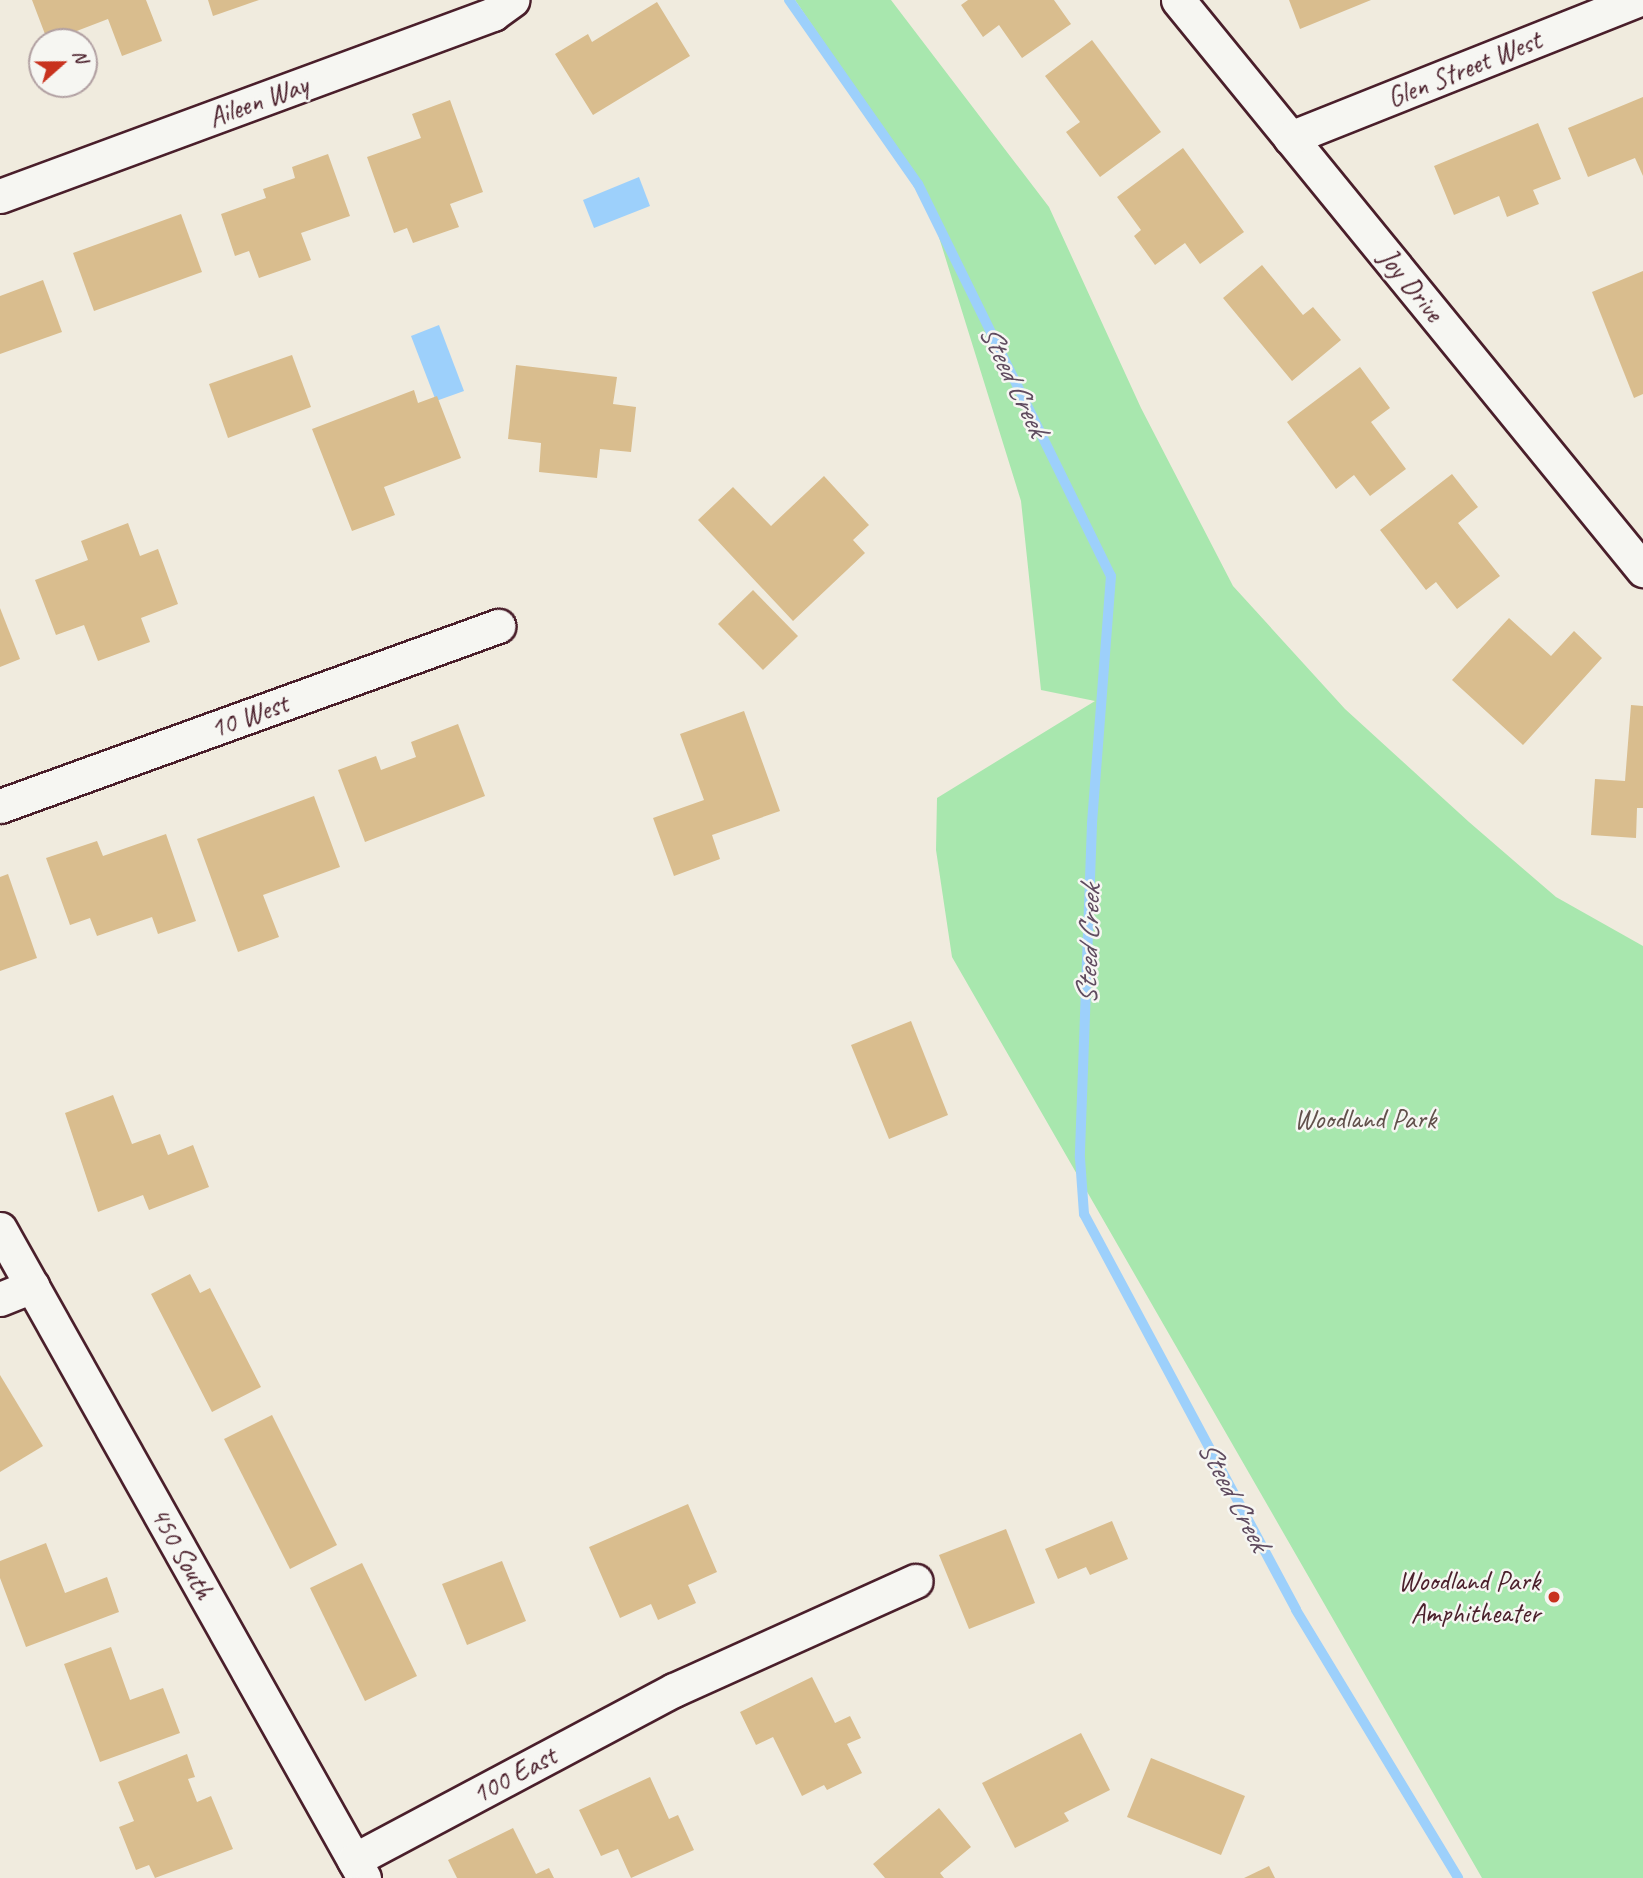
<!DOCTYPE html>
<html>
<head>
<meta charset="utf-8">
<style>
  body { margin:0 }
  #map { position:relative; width:1643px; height:1878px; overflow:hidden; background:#f0ebde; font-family:Caveat,sans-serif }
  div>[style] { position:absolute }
  .green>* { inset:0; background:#a8e7ae }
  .water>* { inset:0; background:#9dd0fb }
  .stream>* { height:10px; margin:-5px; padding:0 5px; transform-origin:5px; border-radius:5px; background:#9dd0fb }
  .building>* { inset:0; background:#d9bd8e }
  .roads { filter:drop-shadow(2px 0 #4a1f2b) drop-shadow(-2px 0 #4a1f2b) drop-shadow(0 2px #4a1f2b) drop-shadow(0 -2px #4a1f2b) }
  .minor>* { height:33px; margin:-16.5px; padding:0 16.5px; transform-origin:16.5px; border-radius:16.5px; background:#f6f6f2 }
  .dots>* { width:19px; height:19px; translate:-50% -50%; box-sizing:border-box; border:4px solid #f6f6f2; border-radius:50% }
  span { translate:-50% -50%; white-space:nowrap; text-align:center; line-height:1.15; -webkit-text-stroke:5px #f6f6f2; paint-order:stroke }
  .street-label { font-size:28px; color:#4a1f2b }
  .park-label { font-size:28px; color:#62514c }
  .poi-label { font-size:28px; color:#4a1f2b }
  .right { translate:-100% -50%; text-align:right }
  .water-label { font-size:30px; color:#5f4b5f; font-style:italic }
  .north { position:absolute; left:28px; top:28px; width:70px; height:70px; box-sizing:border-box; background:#f6f6f2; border:2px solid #b1a0a2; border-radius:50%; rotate:69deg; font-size:19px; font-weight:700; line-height:28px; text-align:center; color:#4a1f2b }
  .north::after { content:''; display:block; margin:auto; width:24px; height:32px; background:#c8321e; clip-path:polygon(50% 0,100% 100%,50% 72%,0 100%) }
</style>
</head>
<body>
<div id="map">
  <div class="green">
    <div style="clip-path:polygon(795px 0,891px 0,1049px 207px,1141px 408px,1233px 586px,1345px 709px,1469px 822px,1556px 897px,1643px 946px,1643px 1878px,1482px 1878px,952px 957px,936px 850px,937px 798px,1095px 701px,1041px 690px,1021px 501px,924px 189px)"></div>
  </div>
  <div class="water">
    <div style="clip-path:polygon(639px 177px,650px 206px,594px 228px,583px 200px)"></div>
    <div style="clip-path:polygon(439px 325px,464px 391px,436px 401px,411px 336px)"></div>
  </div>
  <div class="stream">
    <div style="left:789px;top:0;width:225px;rotate:55deg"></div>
    <div style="left:918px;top:184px;width:437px;rotate:63.8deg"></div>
    <div style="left:1111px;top:576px;width:249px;rotate:94.4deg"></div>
    <div style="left:1092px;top:824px;width:334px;rotate:92.1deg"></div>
    <div style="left:1080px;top:1158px;width:56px;rotate:85.9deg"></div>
    <div style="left:1084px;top:1214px;width:449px;rotate:61.8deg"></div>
    <div style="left:1296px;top:1610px;width:313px;rotate:58.8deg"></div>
  </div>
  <div class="building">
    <div style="clip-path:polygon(32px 0,146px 0,162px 41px,122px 56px,108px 19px,48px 42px)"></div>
    <div style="clip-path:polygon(208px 0,259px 0,213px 16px)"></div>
    <div style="clip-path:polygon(968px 0,1054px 0,1071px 24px,1022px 58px,999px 25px,983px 37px,961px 5px)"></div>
    <div style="clip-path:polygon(1289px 0,1371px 0,1300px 29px)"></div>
    <div style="clip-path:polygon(657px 2px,690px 56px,593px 115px,555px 54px,588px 34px,592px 42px)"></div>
    <div style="clip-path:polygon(1092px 40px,1161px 132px,1100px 177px,1066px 132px,1080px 122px,1045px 76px)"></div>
    <div style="clip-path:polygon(1643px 97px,1643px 176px,1635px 158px,1588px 177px,1568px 128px)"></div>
    <div style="clip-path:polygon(450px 100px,483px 192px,450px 204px,459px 227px,413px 243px,407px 228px,394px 233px,367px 157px,421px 138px,412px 114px)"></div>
    <div style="clip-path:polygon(1538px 123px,1561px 179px,1533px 190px,1539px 204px,1507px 217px,1499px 196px,1454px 215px,1434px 166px)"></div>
    <div style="clip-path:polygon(1183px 148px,1244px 232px,1200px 264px,1185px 243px,1155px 265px,1134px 236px,1141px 230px,1117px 197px)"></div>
    <div style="clip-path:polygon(328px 154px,350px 216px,301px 233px,311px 260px,259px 278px,249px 251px,235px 256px,221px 214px,266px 198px,263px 189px,295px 178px,292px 167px)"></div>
    <div style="clip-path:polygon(181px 214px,202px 272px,94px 311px,73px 253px)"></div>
    <div style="clip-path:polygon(1262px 265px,1303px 315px,1313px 307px,1341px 340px,1292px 381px,1223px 298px)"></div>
    <div style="clip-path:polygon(1643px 271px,1643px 394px,1634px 398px,1592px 292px)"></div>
    <div style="clip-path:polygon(43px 280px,62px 332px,0 354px,0 296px)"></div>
    <div style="clip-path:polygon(292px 355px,311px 407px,228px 438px,209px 384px)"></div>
    <div style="clip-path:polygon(516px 365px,617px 377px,613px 404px,636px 407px,631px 452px,600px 449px,597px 478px,539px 472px,541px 443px,508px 439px)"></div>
    <div style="clip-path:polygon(1360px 367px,1390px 408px,1371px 422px,1406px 469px,1370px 496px,1354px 475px,1336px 489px,1287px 422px)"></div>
    <div style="clip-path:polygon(414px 390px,418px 403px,437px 396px,461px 458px,384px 487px,395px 515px,352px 531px,312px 429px)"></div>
    <div style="clip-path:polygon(1452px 474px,1478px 507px,1458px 523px,1500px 576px,1457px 609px,1436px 582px,1426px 590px,1380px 530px)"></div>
    <div style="clip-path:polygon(824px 476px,869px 525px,853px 540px,865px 553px,793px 621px,698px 520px,733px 487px,771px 526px)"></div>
    <div style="clip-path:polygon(128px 523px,140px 556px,158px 549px,178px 604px,141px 618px,150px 642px,98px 661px,84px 625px,56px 635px,35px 580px,88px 560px,81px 541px)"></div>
    <div style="clip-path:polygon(753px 590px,798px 636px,763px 670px,718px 624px)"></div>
    <div style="clip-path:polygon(0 608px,20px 659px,0 667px)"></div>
    <div style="clip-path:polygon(1509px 618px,1551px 656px,1574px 631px,1602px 658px,1523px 745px,1452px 680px)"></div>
    <div style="clip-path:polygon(1631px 705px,1643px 706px,1643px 808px,1637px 808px,1636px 838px,1591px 835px,1595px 779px,1625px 781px)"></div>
    <div style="clip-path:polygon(744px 711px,780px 811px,712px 835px,720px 859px,674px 876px,653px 818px,704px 800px,680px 734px)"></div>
    <div style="clip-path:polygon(458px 724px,485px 796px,365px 842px,338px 770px,376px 756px,381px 770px,416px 757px,411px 742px)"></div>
    <div style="clip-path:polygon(314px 796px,340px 867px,263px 895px,279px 937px,238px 952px,197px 839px)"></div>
    <div style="clip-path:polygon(166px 834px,196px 921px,158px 934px,152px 917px,97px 936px,90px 918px,70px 925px,46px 858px,97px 841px,103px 856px)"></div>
    <div style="clip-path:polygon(8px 874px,37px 958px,0 971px,0 877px)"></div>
    <div style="clip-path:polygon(911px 1021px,948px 1115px,889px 1139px,851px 1045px)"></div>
    <div style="clip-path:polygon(113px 1095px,132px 1144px,160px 1134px,168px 1155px,193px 1145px,209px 1187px,149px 1210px,143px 1195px,98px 1212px,65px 1113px)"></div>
    <div style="clip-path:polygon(190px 1274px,200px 1293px,210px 1288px,261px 1387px,212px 1412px,151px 1294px)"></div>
    <div style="clip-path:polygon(0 1375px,43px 1446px,0 1472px)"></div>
    <div style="clip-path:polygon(272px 1415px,337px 1545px,290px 1569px,224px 1439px)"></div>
    <div style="clip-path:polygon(688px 1504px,717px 1572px,688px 1585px,696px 1603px,658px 1620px,651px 1604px,620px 1618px,589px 1547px)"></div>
    <div style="clip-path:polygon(1112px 1521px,1128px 1559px,1090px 1575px,1086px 1567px,1058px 1579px,1045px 1549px)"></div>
    <div style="clip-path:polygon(1006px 1529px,1035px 1603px,969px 1629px,939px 1555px)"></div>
    <div style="clip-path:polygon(46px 1543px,65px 1593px,107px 1577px,119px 1612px,26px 1647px,0 1578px,0 1561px)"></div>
    <div style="clip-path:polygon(502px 1561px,526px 1621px,467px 1645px,442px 1584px)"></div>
    <div style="clip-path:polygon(362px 1563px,417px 1676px,365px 1701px,310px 1588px)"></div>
    <div style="clip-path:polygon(111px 1647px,130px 1700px,163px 1688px,180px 1733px,100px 1762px,64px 1664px)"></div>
    <div style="clip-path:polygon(812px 1677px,835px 1723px,850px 1716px,861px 1738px,847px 1744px,862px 1773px,827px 1790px,824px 1785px,802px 1796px,773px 1737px,756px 1745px,740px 1712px)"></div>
    <div style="clip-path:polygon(1081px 1733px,1110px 1790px,1064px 1813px,1069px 1821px,1015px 1848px,982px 1783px)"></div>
    <div style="clip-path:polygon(187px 1754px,195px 1777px,188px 1779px,197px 1802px,211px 1796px,233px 1849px,155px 1878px,149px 1865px,136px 1870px,119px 1827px,134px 1821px,118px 1782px)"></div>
    <div style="clip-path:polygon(1151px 1758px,1245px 1796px,1221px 1855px,1127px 1817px)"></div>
    <div style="clip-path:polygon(650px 1777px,669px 1819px,678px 1815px,694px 1850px,631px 1878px,618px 1849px,601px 1856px,579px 1810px)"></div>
    <div style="clip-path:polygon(939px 1808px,971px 1847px,940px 1873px,944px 1878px,885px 1878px,873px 1864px)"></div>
    <div style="clip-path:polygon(513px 1828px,536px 1874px,549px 1868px,554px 1878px,457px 1878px,448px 1860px)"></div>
    <div style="clip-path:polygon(1269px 1866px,1275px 1878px,1244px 1878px)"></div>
  </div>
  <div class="roads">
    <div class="minor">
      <div style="left:1178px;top:0;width:736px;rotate:50.79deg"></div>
      <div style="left:1290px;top:138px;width:373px;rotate:-21.7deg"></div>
      <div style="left:0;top:196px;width:526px;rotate:-20.26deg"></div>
      <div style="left:493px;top:14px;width:24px;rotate:-36deg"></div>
      <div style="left:0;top:806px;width:530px;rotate:-19.87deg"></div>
      <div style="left:0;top:1229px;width:744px;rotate:60.71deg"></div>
      <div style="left:0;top:1299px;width:35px;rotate:-22deg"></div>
      <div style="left:354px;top:1860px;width:362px;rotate:-28deg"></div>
      <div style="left:674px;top:1690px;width:265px;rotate:-24.3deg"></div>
    </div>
  </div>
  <div class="dots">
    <div style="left:1554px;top:1597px;background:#c8321e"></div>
  </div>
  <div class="street-label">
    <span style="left:1464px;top:69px;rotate:-22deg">Glen Street West</span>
    <span style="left:258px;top:101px;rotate:-20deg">Aileen Way</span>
    <span style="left:1411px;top:285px;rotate:51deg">Joy Drive</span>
    <span style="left:249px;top:716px;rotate:-20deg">10 West</span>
    <span style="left:182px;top:1553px;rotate:61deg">450 South</span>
    <span style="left:514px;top:1775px;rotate:-28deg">100 East</span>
  </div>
  <div class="park-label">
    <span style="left:1365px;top:1119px">Woodland Park</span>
  </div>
  <div class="poi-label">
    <span class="right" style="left:1540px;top:1597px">Woodland Park<br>Amphitheater</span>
  </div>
  <div class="water-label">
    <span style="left:1014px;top:380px;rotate:64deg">Steed Creek</span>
    <span style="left:1088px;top:945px;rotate:-88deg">Steed Creek</span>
    <span style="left:1234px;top:1495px;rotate:62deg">Steed Creek</span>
  </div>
  <div class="north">N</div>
</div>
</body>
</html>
